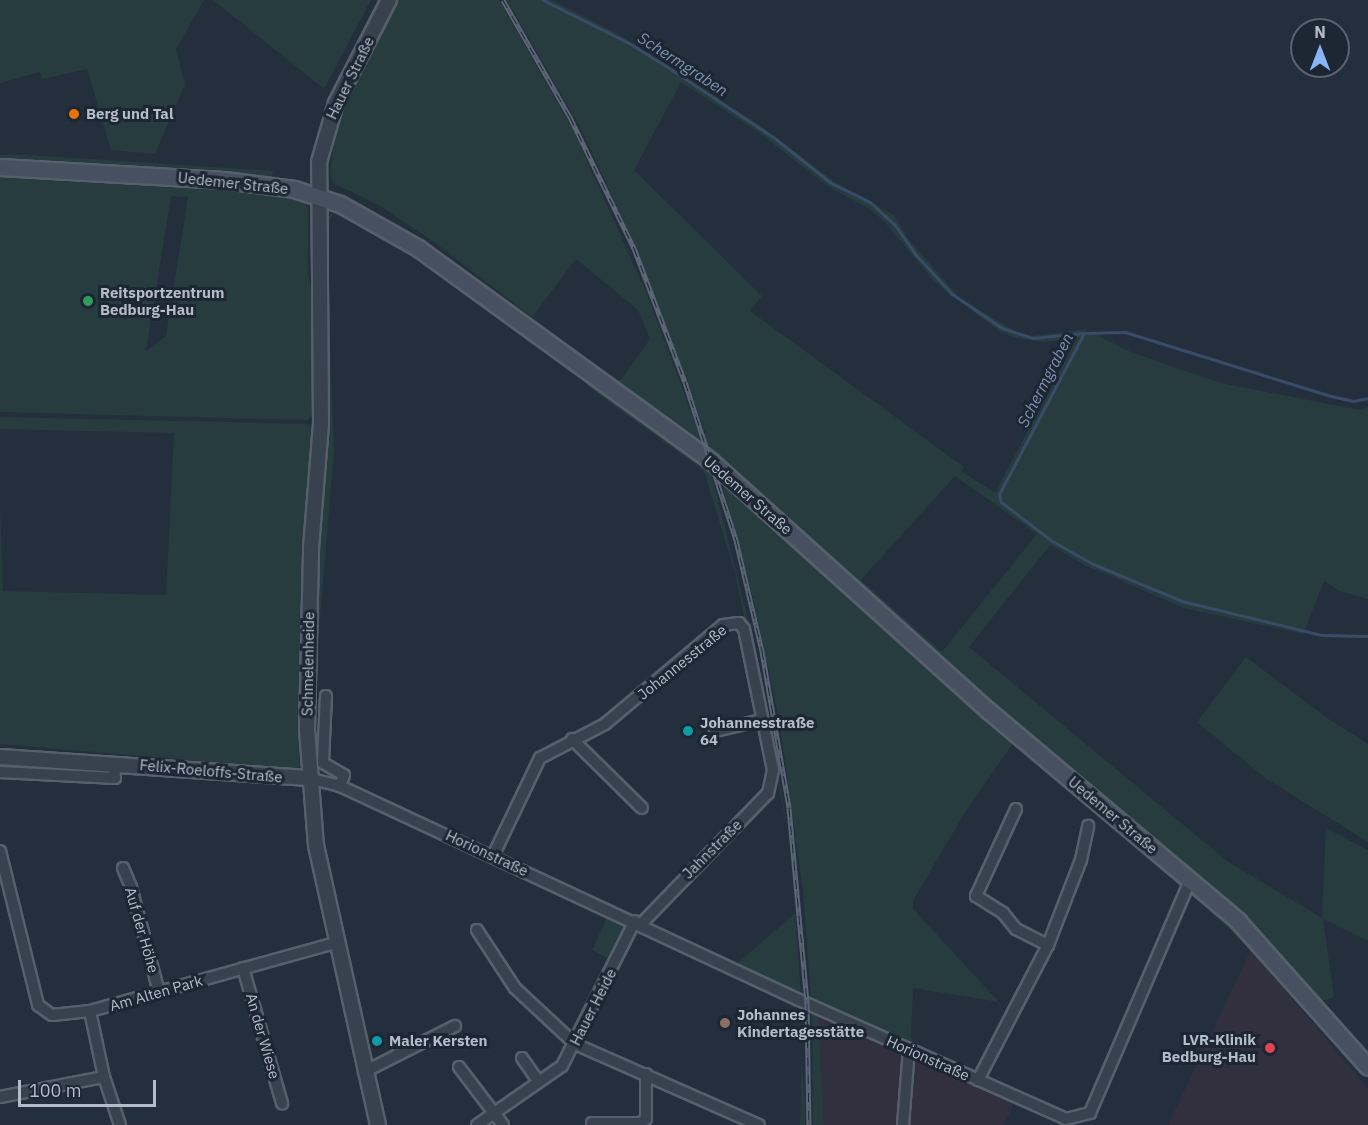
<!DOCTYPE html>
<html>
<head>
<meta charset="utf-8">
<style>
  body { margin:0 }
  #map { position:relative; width:1368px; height:1125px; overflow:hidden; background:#242f3e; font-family:"IBM Plex Sans",sans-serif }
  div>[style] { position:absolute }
  .medical>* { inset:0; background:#32303f }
  .green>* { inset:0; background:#263c3f }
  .stream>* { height:3px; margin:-1.5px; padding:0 1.5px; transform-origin:1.5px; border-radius:1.5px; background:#394c67 }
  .roads { filter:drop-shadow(2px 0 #565f6c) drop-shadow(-2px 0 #565f6c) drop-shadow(0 2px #565f6c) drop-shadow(0 -2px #565f6c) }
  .minor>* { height:10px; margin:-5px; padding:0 5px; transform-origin:5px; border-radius:5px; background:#38414e }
  .tertiary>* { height:14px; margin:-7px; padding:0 7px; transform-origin:7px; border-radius:7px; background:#38414e }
  .secondary>* { height:15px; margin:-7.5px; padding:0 7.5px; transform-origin:7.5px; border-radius:7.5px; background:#465061 }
  .rail>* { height:5px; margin-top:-2.5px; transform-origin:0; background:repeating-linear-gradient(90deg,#1d2633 0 9px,#5a6575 0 18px); box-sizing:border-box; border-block:2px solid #5a6575 }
  .dots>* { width:16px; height:16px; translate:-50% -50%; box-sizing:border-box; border:3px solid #1d2633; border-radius:50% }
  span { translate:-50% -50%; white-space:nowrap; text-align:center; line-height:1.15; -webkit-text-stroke:6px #1d2633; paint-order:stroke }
  .street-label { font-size:15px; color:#b4bcc9 }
  .poi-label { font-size:15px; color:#b4bcc9; font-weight:700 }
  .left { translate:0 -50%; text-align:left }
  .right { translate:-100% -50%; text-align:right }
  .water-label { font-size:16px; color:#7c92b1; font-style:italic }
  .north { position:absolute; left:1290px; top:18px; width:60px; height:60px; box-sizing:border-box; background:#1d2633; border:2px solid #59626f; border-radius:50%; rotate:0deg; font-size:16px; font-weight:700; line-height:24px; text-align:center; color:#b4bcc9 }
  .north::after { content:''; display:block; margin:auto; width:21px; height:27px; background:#8ab4f8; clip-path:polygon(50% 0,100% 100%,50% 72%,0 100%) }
  .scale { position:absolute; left:18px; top:1080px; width:138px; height:27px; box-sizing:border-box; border:3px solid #b4bcc9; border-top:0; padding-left:8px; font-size:18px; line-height:21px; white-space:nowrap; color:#b4bcc9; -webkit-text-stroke:4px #1d2633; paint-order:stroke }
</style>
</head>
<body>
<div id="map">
  <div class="medical">
    <div style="clip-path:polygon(1251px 950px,1368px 1089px,1368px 1125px,1168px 1125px)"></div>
    <div style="clip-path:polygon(818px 1014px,1014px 1103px,1004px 1125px,824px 1125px)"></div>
  </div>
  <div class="green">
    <div style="clip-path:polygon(0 0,204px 0,176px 49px,185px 84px,155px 154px,111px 150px,87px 69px,42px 79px,40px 72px,0 83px)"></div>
    <div style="clip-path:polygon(213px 0,371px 0,324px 89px)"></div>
    <div style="clip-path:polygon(evenodd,398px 0,499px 0,574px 132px,647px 294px,697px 428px,706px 434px,627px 228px,581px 129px,507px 0,551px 0,560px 4px,616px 33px,761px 126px,835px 182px,894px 215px,909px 240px,960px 298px,1018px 333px,1033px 336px,1087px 329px,1085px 335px,1095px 334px,1133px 353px,1221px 383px,1360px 410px,1368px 407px,1368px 599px,1340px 591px,1324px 581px,1303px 634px,1184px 608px,1085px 565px,1050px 545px,969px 647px,1227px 861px,1322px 918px,1326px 828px,1368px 850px,1368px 941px,1323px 919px,1334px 997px,1319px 1002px,1241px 915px,608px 382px,621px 380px,650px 339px,638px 310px,576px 259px,532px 317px,434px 242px,380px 206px,333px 183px,330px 173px,337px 123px,398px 0,681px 82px,758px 132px,829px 187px,868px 208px,883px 220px,936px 283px,999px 331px,1015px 338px,1044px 342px,1077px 338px,995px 493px,961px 471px,964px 467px,750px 311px,762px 296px,634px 170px,681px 82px,398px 0,955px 476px,1037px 534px,942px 652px,861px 580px,955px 476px)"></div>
    <div style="clip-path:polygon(0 155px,30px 155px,273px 171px,272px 177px,133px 171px,0 162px)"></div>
    <div style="clip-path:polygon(evenodd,0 171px,269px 189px,301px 197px,308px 210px,308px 274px,315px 307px,316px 412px,307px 420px,0 412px,0 171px,171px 196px,188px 197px,166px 336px,146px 351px,171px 196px)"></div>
    <div style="clip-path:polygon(335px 212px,325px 225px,334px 451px,317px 653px,315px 765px,312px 762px,323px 220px)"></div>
    <div style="clip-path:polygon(597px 383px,709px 466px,1206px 902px,1309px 1005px,1302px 1008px,1251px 950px,1199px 901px,1013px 743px,964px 814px,913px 901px,913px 909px,999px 1002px,913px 988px,911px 1038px,916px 1046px,811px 1000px,803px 891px,779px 718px,754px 602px,722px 483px,712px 476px,762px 676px,788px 832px,735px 573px,704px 471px,586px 385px)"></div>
    <div style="clip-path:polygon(0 417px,307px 424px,315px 432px,299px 767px,283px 772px,283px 768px,0 744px,0 507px,3px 591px,166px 595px,174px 433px,0 429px)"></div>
    <div style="clip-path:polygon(1246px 657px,1330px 720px,1368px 744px,1368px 842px,1265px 778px,1197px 722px)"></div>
    <div style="clip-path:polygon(795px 913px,801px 997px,737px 964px)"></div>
    <div style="clip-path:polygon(608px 916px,624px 926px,610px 959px,592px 950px)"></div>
    <div style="clip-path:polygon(812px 1011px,818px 1014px,824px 1125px,813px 1125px)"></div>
    <div style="clip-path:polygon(802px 1060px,805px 1102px,805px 1125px,800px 1125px)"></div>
  </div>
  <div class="stream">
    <div style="left:543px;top:0;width:96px;rotate:26.6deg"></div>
    <div style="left:629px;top:43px;width:51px;rotate:32.1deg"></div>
    <div style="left:672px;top:70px;width:121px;rotate:33.6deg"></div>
    <div style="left:773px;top:137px;width:74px;rotate:38.4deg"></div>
    <div style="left:831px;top:183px;width:43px;rotate:26deg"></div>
    <div style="left:870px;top:202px;width:34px;rotate:43deg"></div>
    <div style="left:895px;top:225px;width:38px;rotate:55deg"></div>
    <div style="left:917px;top:256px;width:52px;rotate:47.4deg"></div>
    <div style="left:952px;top:294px;width:60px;rotate:34.2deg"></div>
    <div style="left:1002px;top:328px;width:32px;rotate:18deg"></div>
    <div style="left:1032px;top:338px;width:52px;rotate:-5.5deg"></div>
    <div style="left:1084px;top:333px;width:182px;rotate:117.8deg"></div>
    <div style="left:999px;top:494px;width:8px;rotate:76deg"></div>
    <div style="left:1001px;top:502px;width:64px;rotate:37.4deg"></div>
    <div style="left:1052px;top:541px;width:47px;rotate:29.3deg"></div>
    <div style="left:1093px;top:564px;width:96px;rotate:22.6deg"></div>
    <div style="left:1182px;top:601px;width:143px;rotate:13.7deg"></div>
    <div style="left:1321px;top:635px;width:47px;rotate:1.2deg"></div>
    <div style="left:1084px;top:333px;width:41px;rotate:-1.4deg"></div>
    <div style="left:1125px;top:332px;width:212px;rotate:17.3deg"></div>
    <div style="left:1327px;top:395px;width:27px;rotate:13deg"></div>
    <div style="left:1353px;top:401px;width:15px;rotate:-11deg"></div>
  </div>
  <div class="roads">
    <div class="minor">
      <div style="left:326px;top:696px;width:67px;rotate:92.6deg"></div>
      <div style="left:323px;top:763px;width:24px;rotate:30deg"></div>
      <div style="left:344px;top:775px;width:12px;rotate:110deg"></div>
      <div style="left:715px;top:731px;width:48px;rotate:-13.2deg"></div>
      <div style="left:572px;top:739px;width:98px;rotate:44.6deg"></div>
      <div style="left:0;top:772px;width:115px;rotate:3deg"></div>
      <div style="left:115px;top:778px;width:14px;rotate:-94deg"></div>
      <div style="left:308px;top:778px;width:33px;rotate:14deg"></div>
      <div style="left:340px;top:786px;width:506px;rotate:25deg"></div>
      <div style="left:799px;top:1000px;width:292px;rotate:24deg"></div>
      <div style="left:1066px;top:1119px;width:25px;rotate:-14deg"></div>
      <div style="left:1090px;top:1113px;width:255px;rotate:-66.7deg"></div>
      <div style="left:1016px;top:809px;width:96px;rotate:114.7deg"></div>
      <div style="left:976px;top:896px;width:32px;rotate:32deg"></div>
      <div style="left:1003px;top:913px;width:21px;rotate:51deg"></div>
      <div style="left:1016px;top:929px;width:36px;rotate:27deg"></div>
      <div style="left:0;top:851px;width:159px;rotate:76.1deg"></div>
      <div style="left:38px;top:1005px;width:17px;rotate:36deg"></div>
      <div style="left:52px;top:1015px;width:38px;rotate:-6deg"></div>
      <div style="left:493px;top:856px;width:109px;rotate:-64.4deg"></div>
      <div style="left:540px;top:758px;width:73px;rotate:-27.6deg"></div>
      <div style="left:605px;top:724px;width:154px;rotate:-40deg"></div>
      <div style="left:723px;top:625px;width:16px;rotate:-7deg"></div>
      <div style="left:739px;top:623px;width:8px;rotate:50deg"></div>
      <div style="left:744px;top:629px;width:144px;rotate:78.4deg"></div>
      <div style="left:773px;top:770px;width:24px;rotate:102deg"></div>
      <div style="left:768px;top:793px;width:182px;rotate:134.1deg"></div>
      <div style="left:123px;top:868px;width:21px;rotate:67deg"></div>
      <div style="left:131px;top:887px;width:109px;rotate:75.1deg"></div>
      <div style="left:477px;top:930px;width:69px;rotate:56.8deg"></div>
      <div style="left:515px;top:988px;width:82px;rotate:43deg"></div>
      <div style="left:575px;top:1044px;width:201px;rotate:23.8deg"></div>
      <div style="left:243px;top:968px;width:141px;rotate:73.9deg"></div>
      <div style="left:522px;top:1058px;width:28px;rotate:55deg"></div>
      <div style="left:459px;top:1067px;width:73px;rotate:52.8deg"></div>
      <div style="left:364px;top:1072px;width:102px;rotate:-26.8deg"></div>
      <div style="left:978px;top:1080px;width:152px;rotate:-62.6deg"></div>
      <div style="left:1048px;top:945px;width:91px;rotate:-68.8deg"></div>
      <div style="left:1081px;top:860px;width:35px;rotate:-78deg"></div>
      <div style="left:0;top:1097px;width:106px;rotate:-10.9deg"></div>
      <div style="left:592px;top:1123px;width:49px"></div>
      <div style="left:641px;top:1123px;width:6px;rotate:-39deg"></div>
      <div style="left:646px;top:1119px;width:45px;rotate:-90deg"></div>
      <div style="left:120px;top:1125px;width:51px;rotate:-108.4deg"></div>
      <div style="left:104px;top:1077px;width:67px;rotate:-102deg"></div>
      <div style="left:90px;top:1011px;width:254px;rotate:-15.5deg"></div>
      <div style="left:477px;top:1125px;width:103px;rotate:-34.8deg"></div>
      <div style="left:562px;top:1066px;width:162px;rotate:-63.3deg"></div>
      <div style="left:903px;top:1125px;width:76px;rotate:-85.5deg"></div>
    </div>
    <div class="tertiary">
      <div style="left:0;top:757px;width:309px;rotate:3.9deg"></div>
      <div style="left:378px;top:1125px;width:286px;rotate:-102.5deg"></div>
      <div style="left:316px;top:846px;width:117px;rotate:-94.4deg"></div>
      <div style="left:307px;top:729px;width:181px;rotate:-88.7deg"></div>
      <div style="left:311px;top:548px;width:125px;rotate:-85.4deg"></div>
      <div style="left:321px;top:423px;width:261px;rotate:-90.4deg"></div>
      <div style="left:319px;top:162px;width:61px;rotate:-73.9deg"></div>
      <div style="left:336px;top:103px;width:116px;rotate:-62.8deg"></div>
    </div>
    <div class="secondary">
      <div style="left:0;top:167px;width:224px;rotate:3.3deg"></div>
      <div style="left:224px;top:180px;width:71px;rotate:7.3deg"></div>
      <div style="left:294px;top:189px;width:48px;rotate:18.1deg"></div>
      <div style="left:340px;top:204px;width:90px;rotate:29.4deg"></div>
      <div style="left:418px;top:248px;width:362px;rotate:36deg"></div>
      <div style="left:711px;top:461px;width:374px;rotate:42deg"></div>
      <div style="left:989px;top:711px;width:326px;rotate:40.1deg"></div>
      <div style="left:1238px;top:921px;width:195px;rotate:48.3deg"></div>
    </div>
  </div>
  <div class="rail">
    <div style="left:503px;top:0;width:135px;rotate:60.2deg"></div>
    <div style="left:570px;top:117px;width:146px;rotate:64deg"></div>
    <div style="left:634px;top:248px;width:143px;rotate:69.2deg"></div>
    <div style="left:685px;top:382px;width:166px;rotate:72.1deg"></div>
    <div style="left:736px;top:540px;width:114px;rotate:76.8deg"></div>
    <div style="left:762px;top:651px;width:159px;rotate:80.2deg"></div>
    <div style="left:789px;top:808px;width:196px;rotate:84.7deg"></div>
    <div style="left:807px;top:1003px;width:122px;rotate:89.1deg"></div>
  </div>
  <div class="dots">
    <div style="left:74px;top:114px;background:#e8710a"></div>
    <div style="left:88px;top:301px;background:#2e9e5b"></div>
    <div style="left:688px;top:731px;background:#0f9aa8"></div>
    <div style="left:725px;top:1023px;background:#8d6e63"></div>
    <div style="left:377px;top:1041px;background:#0f9aa8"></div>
    <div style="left:1270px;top:1048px;background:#e0444e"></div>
  </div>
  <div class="street-label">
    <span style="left:350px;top:78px;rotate:-64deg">Hauer Straße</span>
    <span style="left:233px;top:183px;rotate:6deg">Uedemer Straße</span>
    <span style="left:748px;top:495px;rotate:41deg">Uedemer Straße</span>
    <span style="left:682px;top:662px;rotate:-39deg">Johannesstraße</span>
    <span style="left:308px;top:664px;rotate:-89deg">Schmelenheide</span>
    <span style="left:211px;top:771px;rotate:5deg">Felix-Roeloffs-Straße</span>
    <span style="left:1113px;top:815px;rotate:40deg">Uedemer Straße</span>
    <span style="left:712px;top:849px;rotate:-45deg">Jahnstraße</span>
    <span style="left:487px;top:853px;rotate:25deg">Horionstraße</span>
    <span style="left:142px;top:930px;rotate:74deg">Auf der Höhe</span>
    <span style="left:156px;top:993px;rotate:-16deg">Am Alten Park</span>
    <span style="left:593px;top:1007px;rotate:-63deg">Hauer Heide</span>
    <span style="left:263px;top:1036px;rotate:74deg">An der Wiese</span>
    <span style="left:928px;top:1058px;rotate:24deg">Horionstraße</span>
  </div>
  <div class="poi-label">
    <span class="left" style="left:86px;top:114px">Berg und Tal</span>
    <span class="left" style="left:100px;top:301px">Reitsportzentrum<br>Bedburg-Hau</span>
    <span class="left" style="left:700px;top:731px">Johannesstraße<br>64</span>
    <span class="left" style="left:737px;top:1023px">Johannes<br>Kindertagesstätte</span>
    <span class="right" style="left:1256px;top:1048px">LVR-Klinik<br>Bedburg-Hau</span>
    <span class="left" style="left:389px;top:1041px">Maler Kersten</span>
  </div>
  <div class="water-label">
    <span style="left:683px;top:64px;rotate:33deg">Schermgraben</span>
    <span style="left:1045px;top:380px;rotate:-63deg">Schermgraben</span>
  </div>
  <div class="north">N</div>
  <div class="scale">100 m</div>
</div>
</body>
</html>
